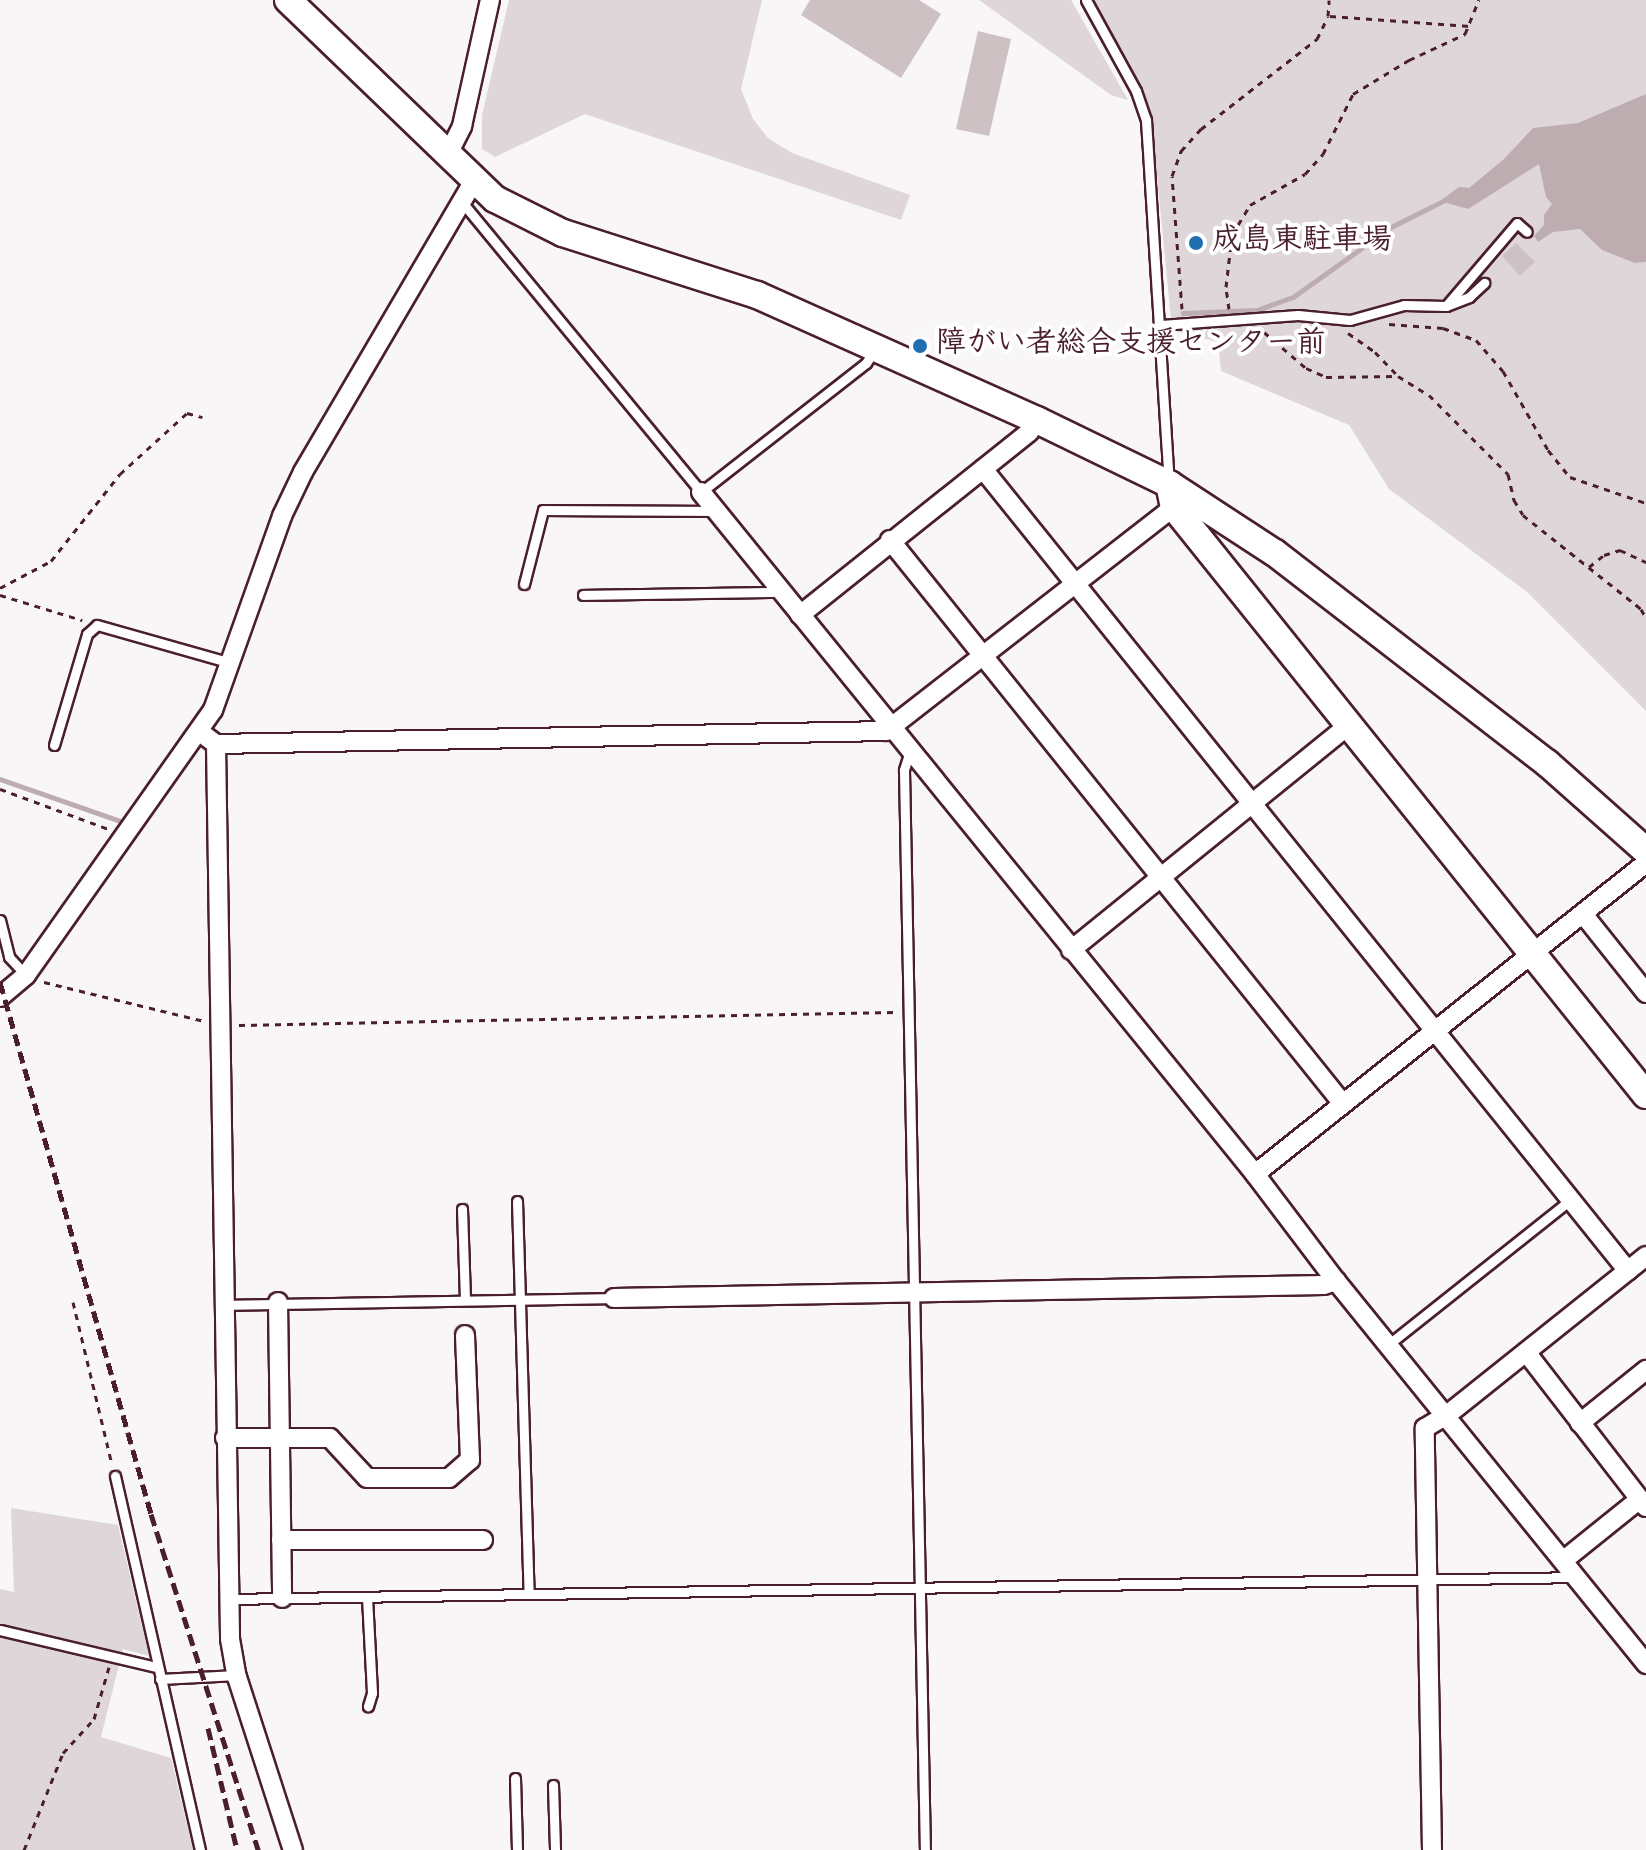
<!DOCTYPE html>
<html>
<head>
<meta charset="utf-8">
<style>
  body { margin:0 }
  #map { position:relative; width:1646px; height:1850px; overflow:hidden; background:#f8f6f7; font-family:"Gochi Hand","Klee One",sans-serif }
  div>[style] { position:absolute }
  .green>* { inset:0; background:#ded6d9 }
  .water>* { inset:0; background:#bdadb0 }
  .stream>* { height:5px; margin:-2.5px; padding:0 2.5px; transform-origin:2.5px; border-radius:2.5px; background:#bdadb0 }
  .building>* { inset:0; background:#cdc1c4 }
  .path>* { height:3px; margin-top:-1.5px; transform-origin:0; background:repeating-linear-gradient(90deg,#4a1f2b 0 6px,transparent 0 12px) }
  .roads { filter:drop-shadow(2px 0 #4a1f2b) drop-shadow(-2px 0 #4a1f2b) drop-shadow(0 2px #4a1f2b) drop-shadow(0 -2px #4a1f2b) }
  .lane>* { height:9px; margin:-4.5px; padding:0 4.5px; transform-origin:4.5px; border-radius:4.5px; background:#fff }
  .street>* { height:18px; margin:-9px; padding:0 9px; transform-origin:9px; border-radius:9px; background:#fff }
  .secondary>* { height:26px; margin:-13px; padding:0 13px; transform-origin:13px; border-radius:13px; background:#fff }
  .rail>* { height:5px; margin-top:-2.5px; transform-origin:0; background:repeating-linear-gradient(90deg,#4a1f2b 0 12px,transparent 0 18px) }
  .dots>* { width:22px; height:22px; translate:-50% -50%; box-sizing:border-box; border:4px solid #fff; border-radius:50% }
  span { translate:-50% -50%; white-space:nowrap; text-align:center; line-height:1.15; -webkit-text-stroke:8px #fff; paint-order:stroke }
  .poi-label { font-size:30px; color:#4a1f2b; font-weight:700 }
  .left { translate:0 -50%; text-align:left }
</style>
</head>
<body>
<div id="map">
  <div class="green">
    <div style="clip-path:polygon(509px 0,762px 0,741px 89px,753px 119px,768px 138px,792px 153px,910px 195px,901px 220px,585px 114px,495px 157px,482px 149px,482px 115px)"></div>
    <div style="clip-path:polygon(979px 0,1071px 0,1128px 100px,1111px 95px)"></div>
    <div style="clip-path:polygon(1092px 0,1646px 0,1646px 711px,1527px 592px,1389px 489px,1349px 425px,1221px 371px,1218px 342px,1172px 330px,1152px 123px,1144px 94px)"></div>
    <div style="clip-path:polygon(11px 1508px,118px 1525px,149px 1656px,123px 1649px,101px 1737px,171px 1758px,193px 1850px,0 1850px,0 1589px,14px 1592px)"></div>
  </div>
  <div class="water">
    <div style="clip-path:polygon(1646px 94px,1646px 262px,1635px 263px,1602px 250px,1580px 229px,1553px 232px,1538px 242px,1534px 236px,1544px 225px,1544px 215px,1552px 204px,1546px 197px,1539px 164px,1468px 209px,1440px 201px,1459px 187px,1469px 188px,1504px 159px,1533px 128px,1578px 123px)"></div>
  </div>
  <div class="stream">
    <div style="left:1183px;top:313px;width:74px;rotate:-2.3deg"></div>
    <div style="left:1257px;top:310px;width:38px;rotate:-20deg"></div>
    <div style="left:1293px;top:297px;width:120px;rotate:-35.5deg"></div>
    <div style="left:1391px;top:227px;width:60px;rotate:-26.6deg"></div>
    <div style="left:0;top:779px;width:127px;rotate:19.3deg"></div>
  </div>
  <div class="building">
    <div style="clip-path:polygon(810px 0,919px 0,941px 14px,901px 78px,801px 15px)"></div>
    <div style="clip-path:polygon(978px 31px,1011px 39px,989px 136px,956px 129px)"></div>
    <div style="clip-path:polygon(1516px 243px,1535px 262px,1520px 276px,1502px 256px)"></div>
  </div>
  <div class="path">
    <div style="left:1330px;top:16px;width:140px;rotate:4.1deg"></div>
    <div style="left:1182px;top:309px;width:133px;rotate:-94.3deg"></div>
    <div style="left:1172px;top:176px;width:27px;rotate:-70deg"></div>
    <div style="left:1181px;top:151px;width:30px;rotate:-48deg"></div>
    <div style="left:1201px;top:129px;width:147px;rotate:-37.8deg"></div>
    <div style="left:1317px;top:39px;width:25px;rotate:-64deg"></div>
    <div style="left:1328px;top:16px;width:16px;rotate:-86deg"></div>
    <div style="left:1229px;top:309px;width:22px;rotate:-98deg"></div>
    <div style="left:1226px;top:287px;width:52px;rotate:-83.4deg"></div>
    <div style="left:1232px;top:235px;width:35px;rotate:-59deg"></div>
    <div style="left:1250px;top:205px;width:63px;rotate:-29.4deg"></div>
    <div style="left:1305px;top:174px;width:27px;rotate:-48deg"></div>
    <div style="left:1323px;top:154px;width:67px;rotate:-63.4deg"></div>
    <div style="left:1353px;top:94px;width:66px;rotate:-31.3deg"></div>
    <div style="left:1409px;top:60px;width:62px;rotate:-24.9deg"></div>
    <div style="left:1465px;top:34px;width:37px;rotate:-68deg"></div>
    <div style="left:1389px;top:324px;width:54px;rotate:4.2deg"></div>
    <div style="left:1443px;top:328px;width:35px;rotate:20deg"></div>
    <div style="left:1476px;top:340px;width:41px;rotate:48.9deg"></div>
    <div style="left:1503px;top:371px;width:91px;rotate:60.3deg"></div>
    <div style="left:1548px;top:450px;width:35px;rotate:51deg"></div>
    <div style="left:1570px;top:477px;width:80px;rotate:18.9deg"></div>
    <div style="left:1264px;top:332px;width:55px;rotate:40.6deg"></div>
    <div style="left:1306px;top:368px;width:22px;rotate:24deg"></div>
    <div style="left:1326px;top:377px;width:71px;rotate:-0.8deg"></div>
    <div style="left:1348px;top:333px;width:33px;rotate:35deg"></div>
    <div style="left:1375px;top:352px;width:33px;rotate:46deg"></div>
    <div style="left:1398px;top:376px;width:36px;rotate:32deg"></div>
    <div style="left:1429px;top:395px;width:112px;rotate:45deg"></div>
    <div style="left:1508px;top:474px;width:27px;rotate:77deg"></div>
    <div style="left:1514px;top:500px;width:17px;rotate:59deg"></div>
    <div style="left:1523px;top:515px;width:151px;rotate:38.5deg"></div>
    <div style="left:1641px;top:609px;width:10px;rotate:61deg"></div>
    <div style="left:1589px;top:567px;width:19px;rotate:-39deg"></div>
    <div style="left:1604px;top:555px;width:17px;rotate:-17deg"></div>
    <div style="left:1620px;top:550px;width:29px;rotate:25deg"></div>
    <div style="left:0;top:588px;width:58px;rotate:-27.9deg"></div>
    <div style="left:51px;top:561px;width:111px;rotate:-51.6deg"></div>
    <div style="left:120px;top:474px;width:91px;rotate:-42.3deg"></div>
    <div style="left:187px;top:413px;width:16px;rotate:15deg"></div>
    <div style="left:0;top:595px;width:86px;rotate:17deg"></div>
    <div style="left:0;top:789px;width:116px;rotate:20.2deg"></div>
    <div style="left:44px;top:982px;width:165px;rotate:13.7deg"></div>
    <div style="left:239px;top:1025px;width:656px;rotate:-1.14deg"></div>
    <div style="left:73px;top:1302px;width:168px;rotate:76.5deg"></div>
    <div style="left:24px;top:1850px;width:105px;rotate:-68.1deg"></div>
    <div style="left:63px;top:1753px;width:46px;rotate:-47.6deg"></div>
    <div style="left:94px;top:1719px;width:54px;rotate:-73.9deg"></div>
  </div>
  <div class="roads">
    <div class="lane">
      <div style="left:1086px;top:0;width:104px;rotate:61.2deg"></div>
      <div style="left:1136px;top:91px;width:31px;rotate:71deg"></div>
      <div style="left:1146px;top:120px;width:362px;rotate:86.4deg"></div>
      <div style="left:462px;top:202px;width:376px;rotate:50.5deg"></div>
      <div style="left:701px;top:492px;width:209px;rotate:-38deg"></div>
      <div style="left:866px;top:363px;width:17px;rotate:-57deg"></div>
      <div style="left:1446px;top:306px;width:25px;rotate:-21deg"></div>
      <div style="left:1469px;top:297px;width:21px;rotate:-43deg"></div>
      <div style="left:1161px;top:325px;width:137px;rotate:-4.2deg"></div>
      <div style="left:1298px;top:315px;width:52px;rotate:5.5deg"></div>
      <div style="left:1350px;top:320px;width:56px;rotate:-15.5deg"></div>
      <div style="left:1404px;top:305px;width:42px;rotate:1.4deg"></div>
      <div style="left:1446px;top:306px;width:109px;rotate:-49.5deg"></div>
      <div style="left:1517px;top:223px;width:13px;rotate:42deg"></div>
      <div style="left:524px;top:584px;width:76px;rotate:-75.6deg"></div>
      <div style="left:543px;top:510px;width:173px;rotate:0.3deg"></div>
      <div style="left:583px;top:595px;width:198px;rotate:-0.9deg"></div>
      <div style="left:54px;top:745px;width:116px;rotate:-73.4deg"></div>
      <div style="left:87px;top:634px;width:13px;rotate:-42deg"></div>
      <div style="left:97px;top:625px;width:139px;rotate:15.8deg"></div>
      <div style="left:910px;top:751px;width:20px;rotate:108deg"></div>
      <div style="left:904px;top:770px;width:1080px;rotate:88.89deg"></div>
      <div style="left:0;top:920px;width:38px;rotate:76deg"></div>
      <div style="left:9px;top:957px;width:25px;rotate:47deg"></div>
      <div style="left:517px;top:1201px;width:393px;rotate:88.3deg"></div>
      <div style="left:462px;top:1209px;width:90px;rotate:88.1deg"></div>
      <div style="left:223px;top:1305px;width:391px;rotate:-1deg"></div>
      <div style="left:1389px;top:1344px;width:233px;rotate:-38.5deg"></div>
      <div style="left:115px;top:1476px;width:384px;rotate:77.2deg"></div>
      <div style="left:367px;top:1597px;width:96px;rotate:87deg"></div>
      <div style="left:372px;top:1693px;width:14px;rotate:107deg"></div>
      <div style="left:227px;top:1599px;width:1349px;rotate:-0.93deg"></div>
      <div style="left:0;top:1630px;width:161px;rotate:13.3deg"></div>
      <div style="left:160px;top:1679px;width:77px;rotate:-3deg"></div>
      <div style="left:515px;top:1778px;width:72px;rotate:88.4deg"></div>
      <div style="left:553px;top:1785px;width:65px;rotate:88.2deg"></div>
    </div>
    <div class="street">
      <div style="left:447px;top:156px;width:34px;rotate:-63deg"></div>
      <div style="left:462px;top:126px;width:129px;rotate:-77.5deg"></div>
      <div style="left:983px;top:469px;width:1029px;rotate:51.19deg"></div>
      <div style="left:701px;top:492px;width:879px;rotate:50.91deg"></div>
      <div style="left:1255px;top:1174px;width:134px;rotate:52.9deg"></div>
      <div style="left:1336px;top:1281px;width:493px;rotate:51deg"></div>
      <div style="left:890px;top:540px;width:723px;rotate:51.23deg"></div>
      <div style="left:800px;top:615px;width:293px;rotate:-38.6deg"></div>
      <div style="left:1029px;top:432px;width:14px;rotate:-56deg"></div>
      <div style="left:200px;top:732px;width:20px;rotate:37deg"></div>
      <div style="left:216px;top:744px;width:895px;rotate:89.1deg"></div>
      <div style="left:230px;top:1639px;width:39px;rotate:80deg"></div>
      <div style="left:237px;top:1677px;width:182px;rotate:72.1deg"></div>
      <div style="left:216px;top:744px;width:670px;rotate:-1.11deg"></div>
      <div style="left:886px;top:731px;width:365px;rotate:-37.9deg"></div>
      <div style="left:1583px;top:914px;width:101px;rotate:51.4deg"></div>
      <div style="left:1071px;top:950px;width:358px;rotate:-39deg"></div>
      <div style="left:0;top:997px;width:34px;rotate:-40deg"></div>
      <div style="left:26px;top:975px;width:324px;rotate:-54.8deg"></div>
      <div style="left:213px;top:710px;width:206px;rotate:-70.4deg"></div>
      <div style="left:282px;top:516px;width:49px;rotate:-64.5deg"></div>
      <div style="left:303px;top:472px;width:336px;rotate:-59.6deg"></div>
      <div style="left:1255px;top:1174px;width:500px;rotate:-38.5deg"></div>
      <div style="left:614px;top:1298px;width:710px;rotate:-1.05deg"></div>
      <div style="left:1324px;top:1285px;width:13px;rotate:-18deg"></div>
      <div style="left:278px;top:1302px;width:296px;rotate:89.2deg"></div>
      <div style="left:1526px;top:1352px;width:196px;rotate:52.3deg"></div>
      <div style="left:1580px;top:1423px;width:85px;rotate:-38.8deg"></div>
      <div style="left:225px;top:1438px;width:105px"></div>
      <div style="left:330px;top:1438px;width:54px;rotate:47.2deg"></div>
      <div style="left:367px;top:1478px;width:82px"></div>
      <div style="left:449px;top:1478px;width:28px;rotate:-41deg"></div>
      <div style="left:470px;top:1460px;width:125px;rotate:-92.3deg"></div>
      <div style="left:281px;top:1540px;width:202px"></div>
      <div style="left:1564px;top:1560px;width:97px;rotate:-38.8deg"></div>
      <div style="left:1432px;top:1850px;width:422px;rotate:-91deg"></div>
      <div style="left:1425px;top:1428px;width:26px;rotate:-31deg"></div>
      <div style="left:1447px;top:1415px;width:255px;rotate:-38.6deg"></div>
    </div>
    <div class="secondary">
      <div style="left:288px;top:0;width:287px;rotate:43.9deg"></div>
      <div style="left:495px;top:199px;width:76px;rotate:26.6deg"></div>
      <div style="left:563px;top:233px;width:204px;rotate:17.7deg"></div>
      <div style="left:757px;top:295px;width:307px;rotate:24.1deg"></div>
      <div style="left:1037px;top:420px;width:147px;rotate:25.9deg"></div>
      <div style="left:1169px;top:484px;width:126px;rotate:33.1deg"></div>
      <div style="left:1275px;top:553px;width:344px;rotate:37.7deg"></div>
      <div style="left:1547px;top:763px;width:132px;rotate:41.6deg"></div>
      <div style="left:1169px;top:484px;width:24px;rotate:78deg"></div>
      <div style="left:1174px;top:507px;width:754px;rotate:51.25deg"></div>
    </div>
  </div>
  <div class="rail">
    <div style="left:0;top:982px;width:553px;rotate:74.15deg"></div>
    <div style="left:151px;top:1514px;width:353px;rotate:72.3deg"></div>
    <div style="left:208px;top:1728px;width:125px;rotate:76.6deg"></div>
  </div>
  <div class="dots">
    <div style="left:1196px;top:243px;background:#1f6fb2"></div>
    <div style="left:920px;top:346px;background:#1f6fb2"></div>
  </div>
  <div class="poi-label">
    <span class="left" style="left:1212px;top:243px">成島東駐車場</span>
    <span class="left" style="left:936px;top:346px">障がい者総合支援センター前</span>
  </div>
</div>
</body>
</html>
